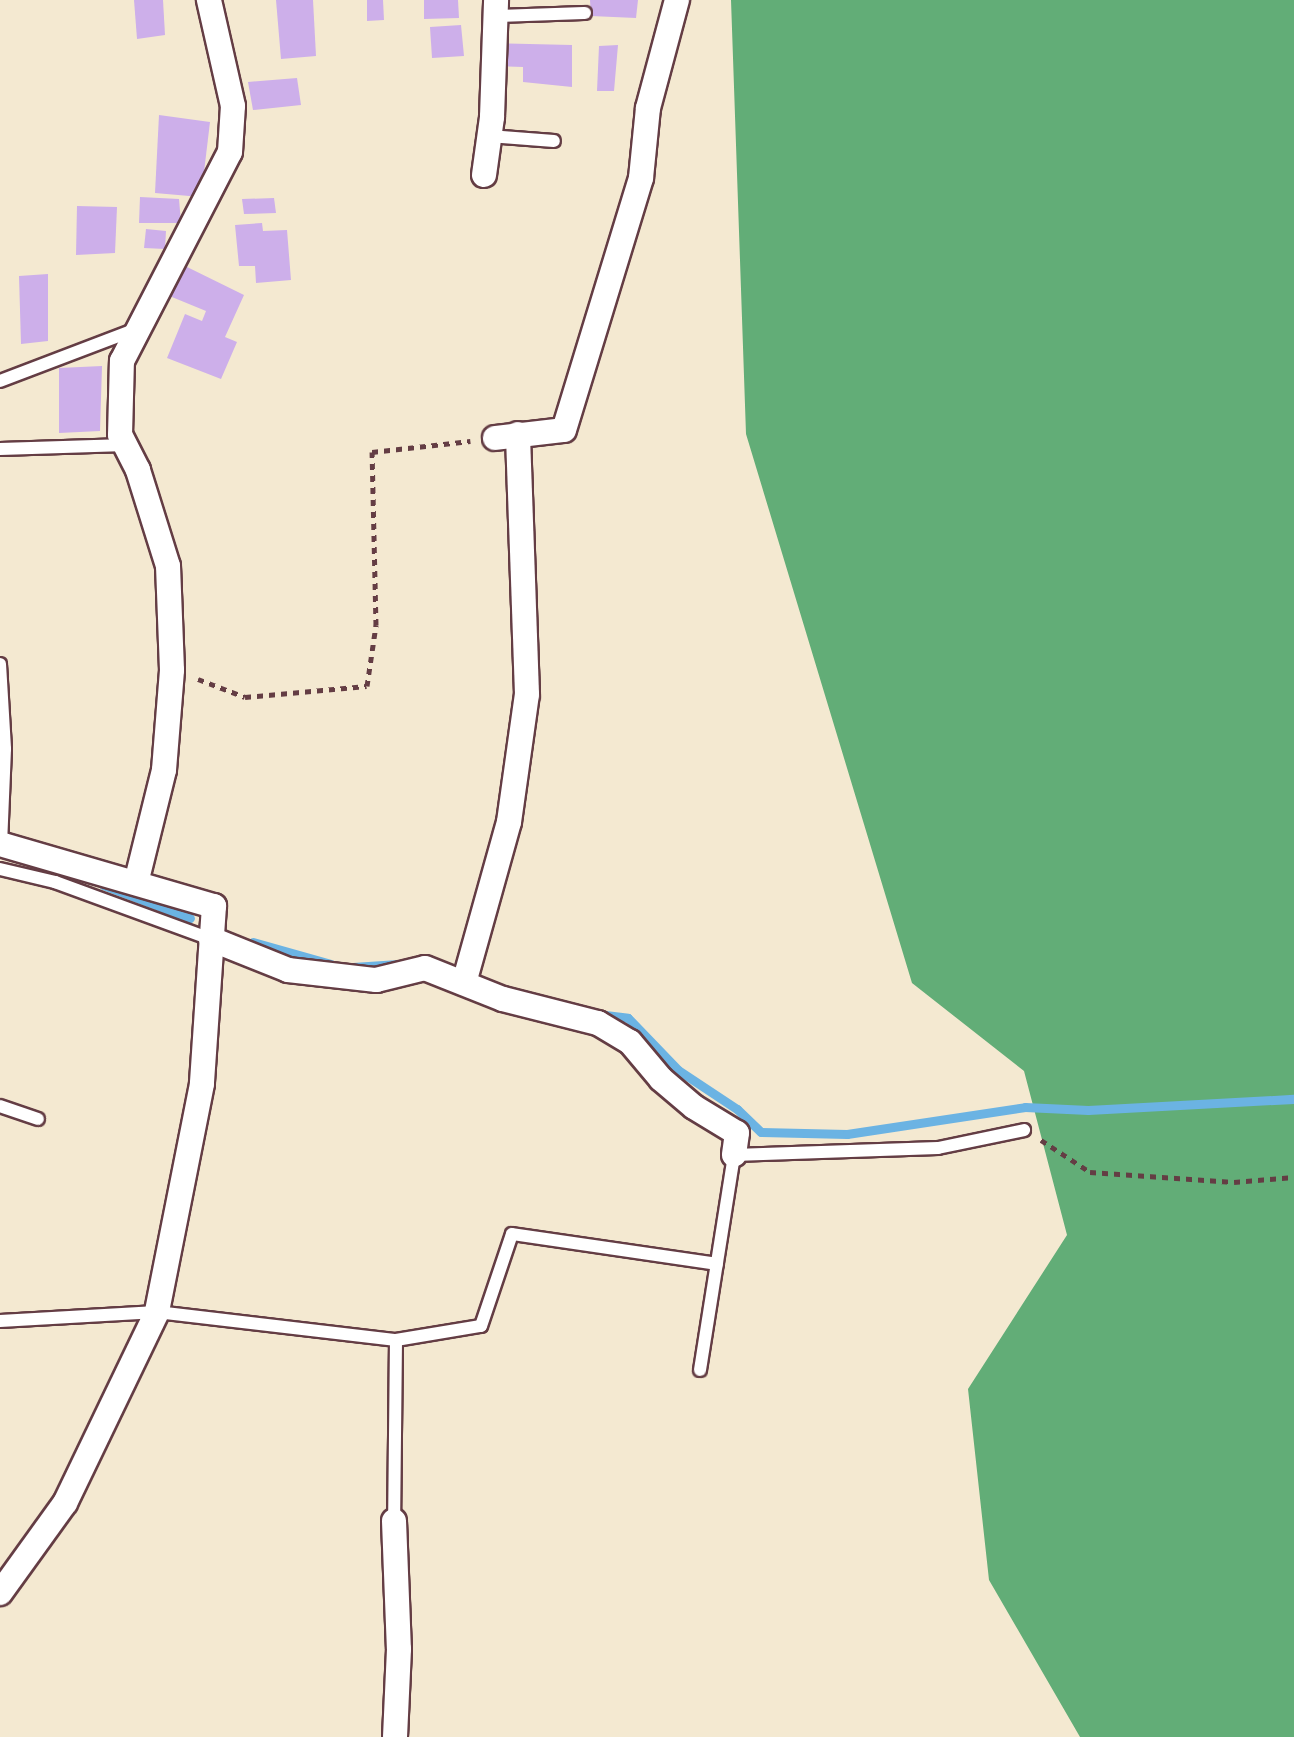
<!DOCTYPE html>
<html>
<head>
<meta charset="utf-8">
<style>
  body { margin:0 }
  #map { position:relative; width:1294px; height:1737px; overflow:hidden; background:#f4e9d1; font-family:"Architects Daughter",sans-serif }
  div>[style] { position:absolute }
  .forest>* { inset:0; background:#62ad77 }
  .stream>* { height:9px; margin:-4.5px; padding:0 4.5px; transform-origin:4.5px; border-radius:4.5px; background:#6bb3e3 }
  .building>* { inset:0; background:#cdafea }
  .path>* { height:5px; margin-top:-2.5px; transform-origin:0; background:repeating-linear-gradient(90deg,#643d44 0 6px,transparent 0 12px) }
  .roads { filter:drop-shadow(2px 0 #643d44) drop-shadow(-2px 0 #643d44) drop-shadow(0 2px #643d44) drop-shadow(0 -2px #643d44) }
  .lane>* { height:12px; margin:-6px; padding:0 6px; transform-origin:6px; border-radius:6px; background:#fff }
  .street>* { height:24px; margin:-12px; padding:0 12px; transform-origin:12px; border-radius:12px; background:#fff }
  span { translate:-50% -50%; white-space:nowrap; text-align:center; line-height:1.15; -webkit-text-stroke:6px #fbf7ec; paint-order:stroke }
</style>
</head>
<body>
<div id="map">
  <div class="forest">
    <div style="clip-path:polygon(731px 0,1294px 0,1294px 1737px,1080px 1737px,989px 1580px,968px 1389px,1067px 1235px,1024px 1071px,912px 983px,746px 434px)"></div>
  </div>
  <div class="stream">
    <div style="left:103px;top:885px;width:93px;rotate:20.8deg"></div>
    <div style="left:253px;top:942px;width:81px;rotate:15.8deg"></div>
    <div style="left:353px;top:967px;width:45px;rotate:-3.8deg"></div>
    <div style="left:597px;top:1014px;width:31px;rotate:7deg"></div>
    <div style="left:628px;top:1018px;width:72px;rotate:46.1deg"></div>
    <div style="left:678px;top:1070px;width:71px;rotate:33.5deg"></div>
    <div style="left:737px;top:1109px;width:33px;rotate:44deg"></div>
    <div style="left:761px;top:1132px;width:86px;rotate:1.3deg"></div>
    <div style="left:847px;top:1134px;width:180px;rotate:-8.6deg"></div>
    <div style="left:1025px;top:1107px;width:63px;rotate:2.7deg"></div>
    <div style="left:1088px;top:1110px;width:206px;rotate:-3.1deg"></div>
  </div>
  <div class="building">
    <div style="clip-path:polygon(134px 0,163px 0,165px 35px,137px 39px)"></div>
    <div style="clip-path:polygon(276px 0,313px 0,316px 56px,281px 59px)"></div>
    <div style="clip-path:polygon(367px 0,383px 0,384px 20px,367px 21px)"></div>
    <div style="clip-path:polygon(424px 0,458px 0,459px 18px,424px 19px)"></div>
    <div style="clip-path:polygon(590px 0,638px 0,636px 18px,591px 16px)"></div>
    <div style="clip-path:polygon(461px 25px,464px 56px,432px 58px,430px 27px)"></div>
    <div style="clip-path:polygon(493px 43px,572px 45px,572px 87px,523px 82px,523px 67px,492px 66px)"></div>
    <div style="clip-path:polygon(618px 45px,614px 91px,597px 91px,599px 46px)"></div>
    <div style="clip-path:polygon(297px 78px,301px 105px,253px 110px,248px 82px)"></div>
    <div style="clip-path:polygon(159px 115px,210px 122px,201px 197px,155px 193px)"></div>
    <div style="clip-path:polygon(140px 197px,179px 199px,181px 223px,139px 223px)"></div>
    <div style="clip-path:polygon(274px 198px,276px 213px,244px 214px,242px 199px)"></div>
    <div style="clip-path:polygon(77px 206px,117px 207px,115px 253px,76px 255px)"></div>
    <div style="clip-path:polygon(262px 223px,263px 231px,287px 230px,291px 280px,256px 283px,255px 266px,239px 266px,235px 225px)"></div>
    <div style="clip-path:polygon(146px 229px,166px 231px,165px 249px,144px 248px)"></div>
    <div style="clip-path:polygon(183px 265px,244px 295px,225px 337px,237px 342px,221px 379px,167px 358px,185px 314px,202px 321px,206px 311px,167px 295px)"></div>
    <div style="clip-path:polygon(48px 274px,48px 341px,21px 344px,19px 276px)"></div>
    <div style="clip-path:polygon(102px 366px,100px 431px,59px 433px,59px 368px)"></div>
  </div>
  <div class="path">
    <div style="left:198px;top:679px;width:50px;rotate:21deg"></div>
    <div style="left:245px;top:697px;width:122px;rotate:-5.2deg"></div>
    <div style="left:367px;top:686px;width:62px;rotate:-81.6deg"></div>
    <div style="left:376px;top:625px;width:173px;rotate:-91.3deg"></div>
    <div style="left:372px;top:452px;width:99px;rotate:-6.4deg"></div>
    <div style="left:1041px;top:1140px;width:59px;rotate:33.1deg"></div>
    <div style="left:1090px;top:1172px;width:144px;rotate:4deg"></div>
    <div style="left:1234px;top:1182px;width:60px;rotate:-4.8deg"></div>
  </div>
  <div class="roads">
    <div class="lane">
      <div style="left:497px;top:16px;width:88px;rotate:-2deg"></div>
      <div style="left:489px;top:136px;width:65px;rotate:4.4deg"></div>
      <div style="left:0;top:381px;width:143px;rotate:-20.8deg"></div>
      <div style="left:0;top:449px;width:126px;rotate:-1.8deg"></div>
      <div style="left:0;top:664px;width:85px;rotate:86.6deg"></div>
      <div style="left:5px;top:749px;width:95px;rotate:92.4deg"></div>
      <div style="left:0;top:869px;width:57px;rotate:13.3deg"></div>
      <div style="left:55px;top:882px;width:166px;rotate:20.1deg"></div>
      <div style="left:0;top:1106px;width:40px;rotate:18.9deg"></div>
      <div style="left:0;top:1321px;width:157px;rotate:-3.3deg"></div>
      <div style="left:157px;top:1312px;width:241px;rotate:6.7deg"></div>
      <div style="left:396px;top:1340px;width:181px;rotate:90.6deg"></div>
      <div style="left:396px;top:1340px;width:86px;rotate:-9.4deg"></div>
      <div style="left:481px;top:1326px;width:97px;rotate:-71.4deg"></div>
      <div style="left:512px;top:1234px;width:207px;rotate:8.3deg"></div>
      <div style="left:700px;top:1370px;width:218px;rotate:-81deg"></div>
      <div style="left:734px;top:1155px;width:204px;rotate:-2deg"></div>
      <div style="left:938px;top:1148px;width:88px;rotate:-11.8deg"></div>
    </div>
    <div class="street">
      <div style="left:484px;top:175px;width:59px;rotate:-82.1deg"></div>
      <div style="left:492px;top:117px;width:117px;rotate:-88deg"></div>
      <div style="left:495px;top:438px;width:69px;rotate:-6.6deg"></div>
      <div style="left:564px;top:430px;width:264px;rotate:-73deg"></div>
      <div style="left:641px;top:178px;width:70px;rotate:-84.3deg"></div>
      <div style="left:648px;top:108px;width:112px;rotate:-75deg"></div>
      <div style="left:0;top:844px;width:223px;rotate:16.2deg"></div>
      <div style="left:214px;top:906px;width:178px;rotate:93.9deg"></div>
      <div style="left:202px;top:1084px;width:232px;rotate:101.2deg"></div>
      <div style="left:157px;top:1312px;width:212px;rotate:115.7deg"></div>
      <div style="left:65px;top:1503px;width:111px;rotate:125.8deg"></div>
      <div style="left:137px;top:879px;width:112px;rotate:-76.1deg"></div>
      <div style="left:164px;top:770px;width:100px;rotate:-85.4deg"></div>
      <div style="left:172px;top:670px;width:104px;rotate:-92.2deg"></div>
      <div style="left:168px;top:566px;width:101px;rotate:-107.4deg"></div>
      <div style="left:138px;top:470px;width:39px;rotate:-117deg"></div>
      <div style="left:120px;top:435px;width:74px;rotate:-88.5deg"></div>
      <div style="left:122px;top:361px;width:235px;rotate:-62.7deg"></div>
      <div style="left:230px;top:152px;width:46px;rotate:-86.3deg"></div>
      <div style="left:233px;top:106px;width:109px;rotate:-102.8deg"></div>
      <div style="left:211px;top:939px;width:83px;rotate:21.9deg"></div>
      <div style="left:288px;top:970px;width:89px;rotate:6.5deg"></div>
      <div style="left:376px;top:980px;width:50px;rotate:-13.8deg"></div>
      <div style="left:425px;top:968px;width:84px;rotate:21.7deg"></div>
      <div style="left:503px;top:999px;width:98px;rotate:14.2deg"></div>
      <div style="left:598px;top:1023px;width:37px;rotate:31deg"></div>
      <div style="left:630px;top:1042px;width:48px;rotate:50deg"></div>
      <div style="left:661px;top:1079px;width:43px;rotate:40.3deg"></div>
      <div style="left:694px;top:1107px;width:50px;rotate:31.2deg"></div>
      <div style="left:737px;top:1133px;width:22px;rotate:98deg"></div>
      <div style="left:464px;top:983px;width:167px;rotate:-74.4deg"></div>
      <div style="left:509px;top:822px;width:129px;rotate:-82deg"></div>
      <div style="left:527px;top:694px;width:260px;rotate:-92deg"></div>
      <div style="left:394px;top:1521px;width:128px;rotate:87.8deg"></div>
      <div style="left:399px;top:1649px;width:88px;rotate:92.6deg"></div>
    </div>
  </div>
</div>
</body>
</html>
